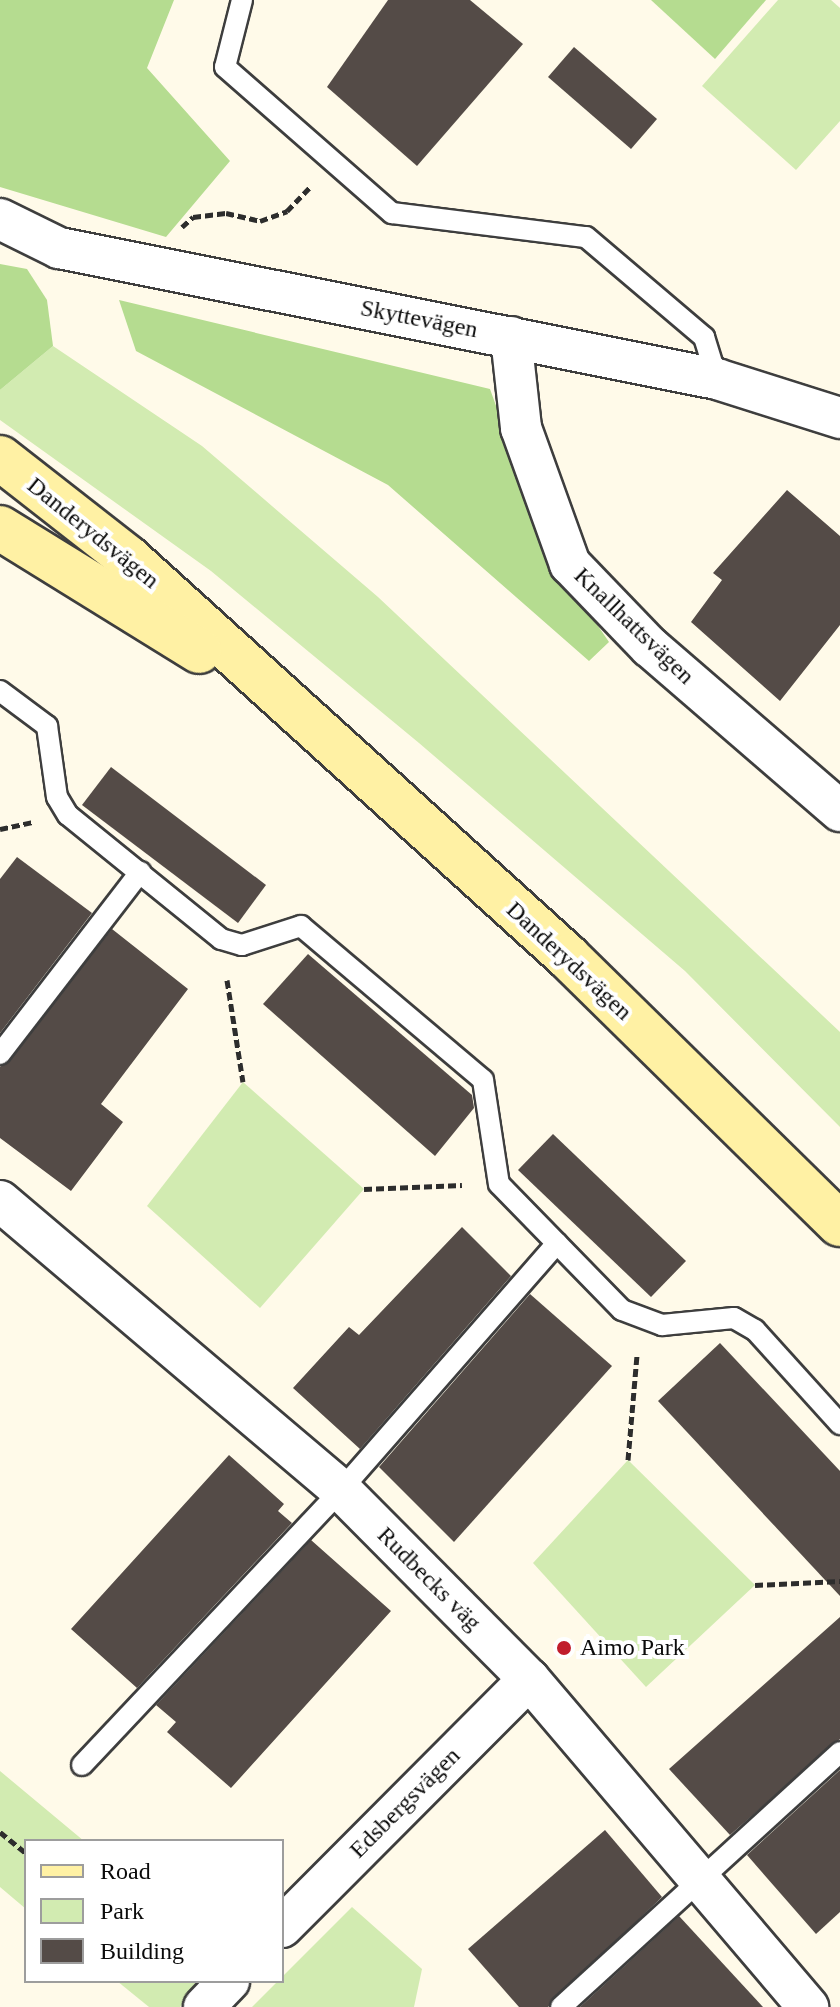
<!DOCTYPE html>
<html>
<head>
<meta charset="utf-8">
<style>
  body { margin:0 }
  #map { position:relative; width:840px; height:2007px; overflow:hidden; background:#fffae9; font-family:"Times New Roman",serif }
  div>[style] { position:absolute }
  .green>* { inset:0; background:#d2ebb1 }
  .forest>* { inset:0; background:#b5dc90 }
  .building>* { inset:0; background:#544b47 }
  .path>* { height:5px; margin-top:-2.5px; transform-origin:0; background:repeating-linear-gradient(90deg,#2d2d2d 0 8px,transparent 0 12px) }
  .roads { filter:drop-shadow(2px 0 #3e3e3e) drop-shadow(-2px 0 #3e3e3e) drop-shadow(0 2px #3e3e3e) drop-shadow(0 -2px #3e3e3e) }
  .lane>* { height:20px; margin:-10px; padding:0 10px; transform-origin:10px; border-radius:10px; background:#fff }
  .street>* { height:40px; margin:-20px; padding:0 20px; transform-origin:20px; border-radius:20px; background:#fff }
  .secondary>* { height:44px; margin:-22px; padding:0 22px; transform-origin:22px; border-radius:22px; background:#fff1a4 }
  .dots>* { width:22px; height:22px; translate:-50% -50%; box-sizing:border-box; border:4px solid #fff; border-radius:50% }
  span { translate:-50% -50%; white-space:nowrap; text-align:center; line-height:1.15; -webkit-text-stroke:8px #fff; paint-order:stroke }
  .street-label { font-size:24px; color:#0b0b0b }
  .poi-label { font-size:24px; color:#0b0b0b }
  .left { translate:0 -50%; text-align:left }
  .legend { position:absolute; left:24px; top:1839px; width:260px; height:144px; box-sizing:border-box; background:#fff; border:2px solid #9d9d9d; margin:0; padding:10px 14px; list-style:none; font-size:24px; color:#0b0b0b }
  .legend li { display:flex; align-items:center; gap:16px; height:40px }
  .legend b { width:40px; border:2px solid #9d9d9d }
</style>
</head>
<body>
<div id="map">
  <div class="green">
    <div style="clip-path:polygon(778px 0,831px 0,840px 8px,840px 121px,796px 170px,702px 86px)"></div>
    <div style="clip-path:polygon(53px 346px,202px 446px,378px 597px,840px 1032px,840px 1127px,685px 971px,419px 743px,211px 571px,0 420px,0 390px)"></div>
    <div style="clip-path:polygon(243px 1082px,364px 1189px,260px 1308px,147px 1206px)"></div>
    <div style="clip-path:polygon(628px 1460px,755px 1585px,646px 1687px,533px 1563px)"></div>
    <div style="clip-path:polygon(0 1771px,84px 1841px,26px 1841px,26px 1909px,0 1887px)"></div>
    <div style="clip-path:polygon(352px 1907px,422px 1969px,414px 2007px,252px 2007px)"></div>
    <div style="clip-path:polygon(117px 1981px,205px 1981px,180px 2007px,149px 2007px)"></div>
  </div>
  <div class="forest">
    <div style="clip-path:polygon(0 0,174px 0,147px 68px,230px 161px,166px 237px,0 187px)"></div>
    <div style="clip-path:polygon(651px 0,766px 0,715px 59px)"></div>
    <div style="clip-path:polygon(0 264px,27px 269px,47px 300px,53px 346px,0 390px)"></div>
    <div style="clip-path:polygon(119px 300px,490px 389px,550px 556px,609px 642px,589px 661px,388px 485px,136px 351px)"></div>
  </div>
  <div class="building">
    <div style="clip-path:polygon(388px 0,470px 0,523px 44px,417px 166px,327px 87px)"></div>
    <div style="clip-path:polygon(574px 47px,657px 119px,631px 149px,548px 77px)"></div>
    <div style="clip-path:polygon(787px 490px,840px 536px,840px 625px,780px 701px,691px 622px,722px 580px,713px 573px)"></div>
    <div style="clip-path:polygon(111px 767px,266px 885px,238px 923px,82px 805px)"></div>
    <div style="clip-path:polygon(17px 857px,92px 913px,0 1033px,0 879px)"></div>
    <div style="clip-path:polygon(112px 929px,188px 989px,101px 1104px,123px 1122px,71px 1191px,0 1138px,0 1067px)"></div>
    <div style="clip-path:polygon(308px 954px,472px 1095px,474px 1108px,435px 1156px,263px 1004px)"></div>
    <div style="clip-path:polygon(553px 1134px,686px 1261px,651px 1297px,518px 1170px)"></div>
    <div style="clip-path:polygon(462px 1227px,511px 1276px,360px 1449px,293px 1388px,349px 1327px,359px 1335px)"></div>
    <div style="clip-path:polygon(530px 1294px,612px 1366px,454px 1542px,379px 1467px)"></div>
    <div style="clip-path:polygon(720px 1343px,840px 1471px,840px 1596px,658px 1401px)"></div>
    <div style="clip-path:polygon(229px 1455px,284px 1504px,278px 1511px,292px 1523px,137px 1688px,71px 1629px)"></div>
    <div style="clip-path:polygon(311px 1540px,391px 1611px,231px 1788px,167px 1732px,176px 1722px,156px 1705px)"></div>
    <div style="clip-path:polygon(840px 1617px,840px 1739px,730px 1835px,669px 1769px)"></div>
    <div style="clip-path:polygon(840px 1770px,840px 1912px,816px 1934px,747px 1855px)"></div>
    <div style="clip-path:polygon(605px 1830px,662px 1897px,548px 2007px,519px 2007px,468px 1949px)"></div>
    <div style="clip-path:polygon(679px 1916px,763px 2007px,580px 2007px)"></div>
  </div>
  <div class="path">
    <div style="left:182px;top:227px;width:15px;rotate:-42deg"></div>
    <div style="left:193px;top:217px;width:33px;rotate:-7deg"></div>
    <div style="left:226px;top:213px;width:35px;rotate:13deg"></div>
    <div style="left:260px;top:221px;width:29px;rotate:-20deg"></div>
    <div style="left:287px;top:211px;width:35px;rotate:-46deg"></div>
    <div style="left:0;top:829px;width:33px;rotate:-12deg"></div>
    <div style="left:227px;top:980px;width:103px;rotate:81.1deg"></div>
    <div style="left:364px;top:1189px;width:98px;rotate:-2.3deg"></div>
    <div style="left:628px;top:1460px;width:106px;rotate:-85.1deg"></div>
    <div style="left:755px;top:1585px;width:85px;rotate:-2.7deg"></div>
    <div style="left:0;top:1832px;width:33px;rotate:39deg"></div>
  </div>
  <div class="roads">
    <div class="lane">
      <div style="left:242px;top:0;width:69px;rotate:104.2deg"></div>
      <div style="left:225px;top:67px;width:222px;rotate:41.2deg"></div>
      <div style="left:392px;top:213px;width:195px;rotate:7.1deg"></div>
      <div style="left:586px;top:237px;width:155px;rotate:40.3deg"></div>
      <div style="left:704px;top:337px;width:44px;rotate:72.8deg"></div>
      <div style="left:0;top:691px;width:59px;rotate:36.7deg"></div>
      <div style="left:47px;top:726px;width:72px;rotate:82deg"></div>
      <div style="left:57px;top:797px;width:21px;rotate:59deg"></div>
      <div style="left:68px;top:815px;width:197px;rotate:39deg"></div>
      <div style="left:221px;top:939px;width:22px;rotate:16deg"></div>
      <div style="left:242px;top:945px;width:62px;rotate:-17.9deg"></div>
      <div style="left:301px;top:926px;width:238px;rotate:40.2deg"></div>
      <div style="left:483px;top:1080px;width:105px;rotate:81.3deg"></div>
      <div style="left:499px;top:1184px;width:176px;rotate:45.7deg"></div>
      <div style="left:622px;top:1310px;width:43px;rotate:20.6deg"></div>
      <div style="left:662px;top:1325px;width:72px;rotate:-5.6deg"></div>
      <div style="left:734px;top:1318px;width:24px;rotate:30deg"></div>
      <div style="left:755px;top:1330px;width:127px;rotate:47.9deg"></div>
      <div style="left:0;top:1054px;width:230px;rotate:-52.4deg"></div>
      <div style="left:82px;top:1765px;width:378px;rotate:-46.7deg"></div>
      <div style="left:341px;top:1490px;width:328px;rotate:-48.8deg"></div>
      <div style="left:561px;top:2007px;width:378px;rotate:-42.4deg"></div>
    </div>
    <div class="street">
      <div style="left:0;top:219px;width:66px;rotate:26.2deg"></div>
      <div style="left:59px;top:248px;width:671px;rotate:11.26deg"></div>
      <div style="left:717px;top:379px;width:129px;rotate:17.6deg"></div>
      <div style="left:511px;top:337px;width:92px;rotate:83.7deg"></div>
      <div style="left:521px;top:428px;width:145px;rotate:70.2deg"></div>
      <div style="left:570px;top:564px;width:115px;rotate:46.1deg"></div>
      <div style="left:650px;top:647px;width:251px;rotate:40.8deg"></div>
      <div style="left:0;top:1201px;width:447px;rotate:40.3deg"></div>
      <div style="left:341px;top:1490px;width:267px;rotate:45.2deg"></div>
      <div style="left:529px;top:1679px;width:431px;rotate:49.6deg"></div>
      <div style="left:282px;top:1927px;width:350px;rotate:-45.1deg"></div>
      <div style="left:204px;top:2007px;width:36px;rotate:-46deg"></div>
    </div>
    <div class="secondary">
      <div style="left:0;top:458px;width:162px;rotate:38deg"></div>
      <div style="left:128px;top:558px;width:594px;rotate:42.2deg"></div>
      <div style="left:568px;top:957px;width:381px;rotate:44.5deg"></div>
      <div style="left:0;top:528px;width:234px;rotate:31.7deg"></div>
    </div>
  </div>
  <div class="dots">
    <div style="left:564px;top:1648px;background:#c11d2c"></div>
  </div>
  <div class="street-label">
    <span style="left:419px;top:319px;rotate:11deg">Skyttevägen</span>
    <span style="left:93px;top:533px;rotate:39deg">Danderydsvägen</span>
    <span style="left:634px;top:626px;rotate:44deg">Knallhattsvägen</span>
    <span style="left:569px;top:961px;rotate:43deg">Danderydsvägen</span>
    <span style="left:429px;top:1579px;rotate:45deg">Rudbecks väg</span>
    <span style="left:405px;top:1803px;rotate:-45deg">Edsbergsvägen</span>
  </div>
  <div class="poi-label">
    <span class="left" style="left:580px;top:1648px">Aimo Park</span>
  </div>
  <ul class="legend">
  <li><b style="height:10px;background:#fff1a4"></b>Road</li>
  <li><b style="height:22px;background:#d2ebb1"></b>Park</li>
  <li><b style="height:22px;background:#544b47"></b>Building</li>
  </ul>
</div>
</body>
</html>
